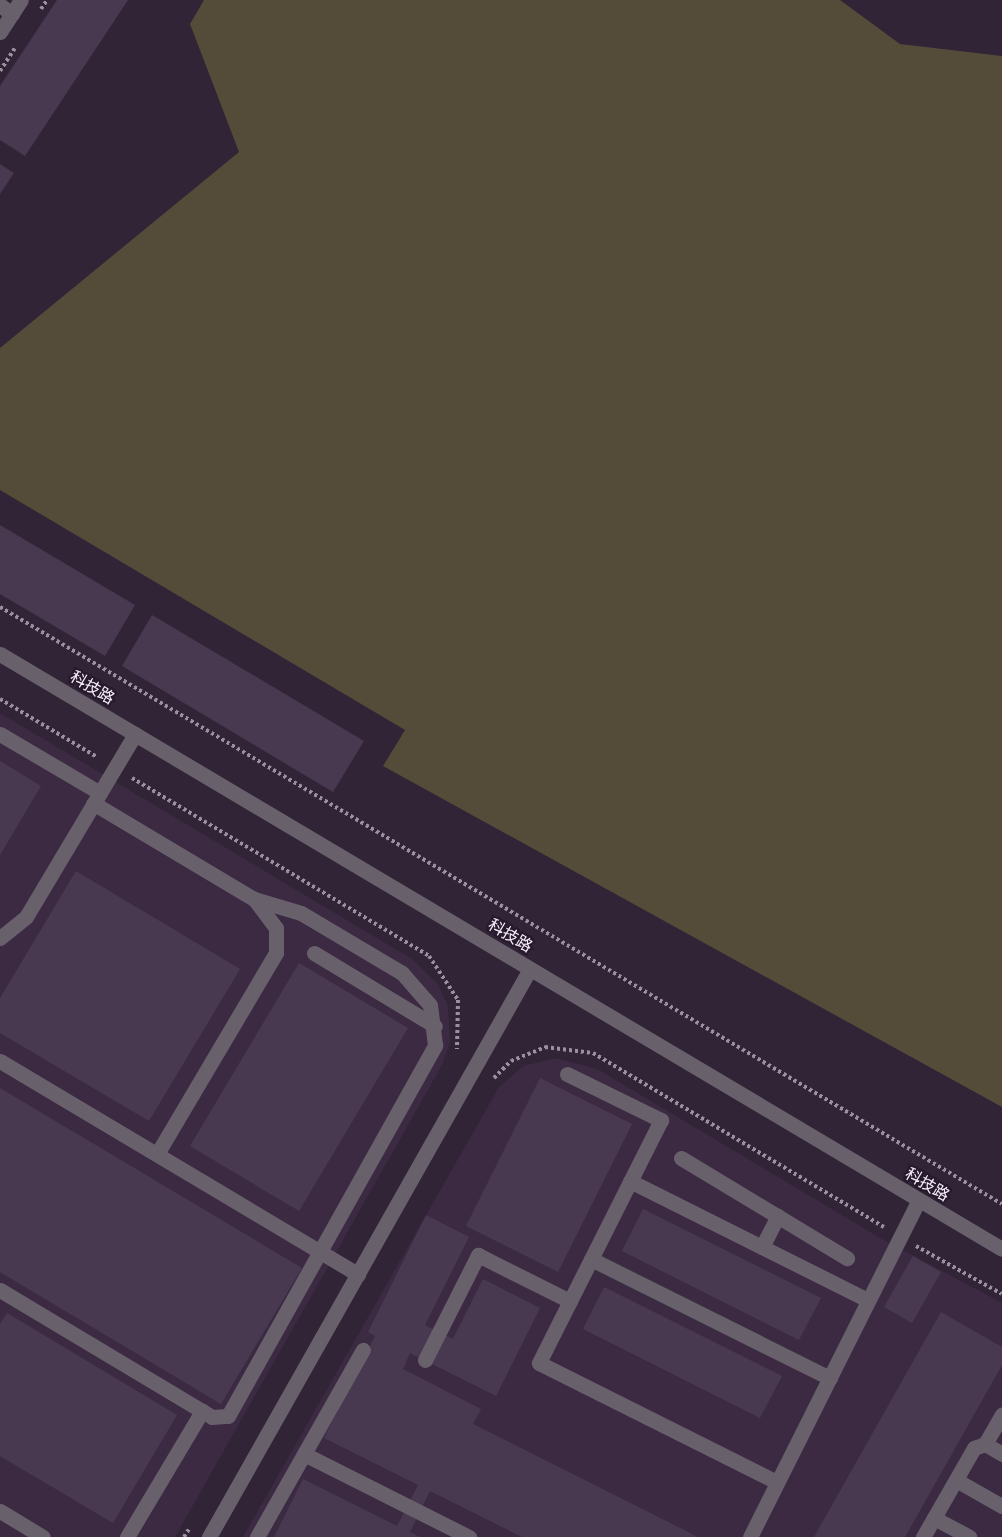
<!DOCTYPE html>
<html>
<head>
<meta charset="utf-8">
<style>
  body { margin:0 }
  #map { position:relative; width:1002px; height:1537px; overflow:hidden; background:#312437; font-family:Raleway,"Noto Sans SC",sans-serif }
  div>[style] { position:absolute }
  .built>* { inset:0; background:#3c2a43 }
  .green>* { inset:0; background:#544b38 }
  .building>* { inset:0; background:#493950 }
  .path>* { height:4px; margin-top:-2px; transform-origin:0; background:repeating-linear-gradient(90deg,#9b90a0 0 3px,transparent 0 6px) }
  .service>* { height:15px; margin:-7.5px; padding:0 7.5px; transform-origin:7.5px; border-radius:7.5px; background:#68616b }
  .minor>* { height:15px; margin:-7.5px; padding:0 7.5px; transform-origin:7.5px; border-radius:7.5px; background:#68616b }
  span { translate:-50% -50%; white-space:nowrap; text-align:center; line-height:1.15; -webkit-text-stroke:4.5px #271a2d; paint-order:stroke }
  .street-label { font-size:16px; color:#f8effc }
</style>
</head>
<body>
<div id="map">
  <div class="built">
    <div style="clip-path:polygon(0 713px,412px 959px,438px 984px,448px 1006px,450px 1042px,442px 1065px,175px 1537px,0 1537px)"></div>
    <div style="clip-path:polygon(555px 1058px,597px 1069px,882px 1239px,1002px 1303px,1002px 1537px,243px 1537px,499px 1087px,523px 1066px)"></div>
  </div>
  <div class="green">
    <div style="clip-path:polygon(204px 0,840px 0,900px 44px,1002px 56px,1002px 1107px,383px 766px,405px 730px,0 490px,0 348px,239px 152px,190px 24px)"></div>
  </div>
  <div class="building">
    <div style="clip-path:polygon(57px 0,128px 0,25px 156px,0 140px,0 86px)"></div>
    <div style="clip-path:polygon(0 164px,14px 173px,0 194px)"></div>
    <div style="clip-path:polygon(0 525px,135px 605px,105px 656px,0 594px)"></div>
    <div style="clip-path:polygon(152px 615px,364px 741px,333px 792px,122px 666px)"></div>
    <div style="clip-path:polygon(0 761px,41px 786px,0 855px)"></div>
    <div style="clip-path:polygon(76px 871px,240px 969px,149px 1121px,0 1033px,0 998px)"></div>
    <div style="clip-path:polygon(299px 963px,408px 1028px,299px 1211px,190px 1146px)"></div>
    <div style="clip-path:polygon(540px 1078px,632px 1124px,558px 1272px,466px 1226px)"></div>
    <div style="clip-path:polygon(0 1088px,302px 1268px,221px 1404px,0 1272px)"></div>
    <div style="clip-path:polygon(643px 1209px,821px 1298px,799px 1340px,622px 1251px)"></div>
    <div style="clip-path:polygon(426px 1215px,469px 1237px,425px 1325px,453px 1339px,483px 1279px,540px 1308px,496px 1396px,410px 1353px,403px 1369px,481px 1409px,473px 1424px,698px 1537px,522px 1537px,430px 1491px,410px 1532px,420px 1537px,274px 1537px,303px 1479px,397px 1526px,418px 1485px,324px 1438px,375px 1336px,368px 1332px)"></div>
    <div style="clip-path:polygon(913px 1256px,941px 1272px,912px 1323px,884px 1307px)"></div>
    <div style="clip-path:polygon(604px 1287px,782px 1376px,760px 1418px,583px 1329px)"></div>
    <div style="clip-path:polygon(941px 1312px,1002px 1347px,1002px 1365px,905px 1537px,814px 1537px)"></div>
    <div style="clip-path:polygon(7px 1313px,177px 1415px,113px 1523px,0 1456px,0 1324px)"></div>
  </div>
  <div class="path">
    <div style="left:41px;top:9px;width:11px;rotate:-56deg"></div>
    <div style="left:0;top:71px;width:27px;rotate:-57deg"></div>
    <div style="left:0;top:607px;width:1166px;rotate:30.79deg"></div>
    <div style="left:0;top:699px;width:113px;rotate:30.9deg"></div>
    <div style="left:132px;top:778px;width:346px;rotate:30.9deg"></div>
    <div style="left:429px;top:956px;width:53px;rotate:56.6deg"></div>
    <div style="left:458px;top:1000px;width:49px;rotate:91.2deg"></div>
    <div style="left:494px;top:1078px;width:24px;rotate:-45deg"></div>
    <div style="left:511px;top:1061px;width:37px;rotate:-22deg"></div>
    <div style="left:545px;top:1047px;width:48px;rotate:7.1deg"></div>
    <div style="left:593px;top:1053px;width:339px;rotate:30.9deg"></div>
    <div style="left:916px;top:1246px;width:98px;rotate:29.2deg"></div>
    <div style="left:184px;top:1537px;width:9px;rotate:-58deg"></div>
  </div>
  <div class="service">
    <div style="left:0;top:5px;width:15px;rotate:37deg"></div>
    <div style="left:0;top:734px;width:116px;rotate:30.5deg"></div>
    <div style="left:0;top:938px;width:33px;rotate:-39deg"></div>
    <div style="left:26px;top:917px;width:213px;rotate:-59.2deg"></div>
    <div style="left:314px;top:953px;width:141px;rotate:31.1deg"></div>
    <div style="left:0;top:1061px;width:417px;rotate:30.8deg"></div>
    <div style="left:567px;top:1074px;width:105px;rotate:26.1deg"></div>
    <div style="left:661px;top:1120px;width:272px;rotate:116.7deg"></div>
    <div style="left:539px;top:1363px;width:266px;rotate:26.6deg"></div>
    <div style="left:157px;top:1154px;width:234px;rotate:-59.4deg"></div>
    <div style="left:276px;top:953px;width:25px;rotate:-90deg"></div>
    <div style="left:276px;top:928px;width:34px;rotate:-127deg"></div>
    <div style="left:681px;top:1158px;width:194px;rotate:31.1deg"></div>
    <div style="left:630px;top:1181px;width:266px;rotate:26.6deg"></div>
    <div style="left:762px;top:1247px;width:35px;rotate:-63deg"></div>
    <div style="left:591px;top:1259px;width:267px;rotate:26.5deg"></div>
    <div style="left:0;top:1290px;width:247px;rotate:30.9deg"></div>
    <div style="left:212px;top:1417px;width:16px;rotate:-4deg"></div>
    <div style="left:228px;top:1416px;width:425px;rotate:-60.8deg"></div>
    <div style="left:435px;top:1045px;width:40px;rotate:-97.1deg"></div>
    <div style="left:430px;top:1005px;width:43px;rotate:-131.2deg"></div>
    <div style="left:402px;top:973px;width:117px;rotate:-149.3deg"></div>
    <div style="left:301px;top:913px;width:49px;rotate:-163.4deg"></div>
    <div style="left:254px;top:899px;width:187px;rotate:-149.2deg"></div>
    <div style="left:425px;top:1360px;width:118px;rotate:-63.2deg"></div>
    <div style="left:478px;top:1255px;width:103px;rotate:26.6deg"></div>
    <div style="left:985px;top:1444px;width:34px;rotate:-60deg"></div>
    <div style="left:304px;top:1454px;width:185px;rotate:26.7deg"></div>
    <div style="left:956px;top:1480px;width:53px;rotate:29.5deg"></div>
    <div style="left:0;top:1511px;width:50px;rotate:31.2deg"></div>
    <div style="left:934px;top:1518px;width:40px;rotate:28deg"></div>
    <div style="left:127px;top:1537px;width:147px;rotate:-59.2deg"></div>
    <div style="left:257px;top:1537px;width:215px;rotate:-60.5deg"></div>
    <div style="left:750px;top:1537px;width:376px;rotate:-63.4deg"></div>
    <div style="left:923px;top:1537px;width:103px;rotate:-60.2deg"></div>
    <div style="left:974px;top:1448px;width:12px;rotate:-20deg"></div>
    <div style="left:985px;top:1444px;width:20px;rotate:30deg"></div>
  </div>
  <div class="minor">
    <div style="left:0;top:32px;width:38px;rotate:-57deg"></div>
    <div style="left:0;top:654px;width:1165px;rotate:30.7deg"></div>
    <div style="left:209px;top:1537px;width:652px;rotate:-60.53deg"></div>
  </div>
  <div class="street-label">
    <span style="left:92px;top:688px;rotate:31deg">科技路</span>
    <span style="left:510px;top:936px;rotate:31deg">科技路</span>
    <span style="left:927px;top:1185px;rotate:31deg">科技路</span>
  </div>
</div>
</body>
</html>
